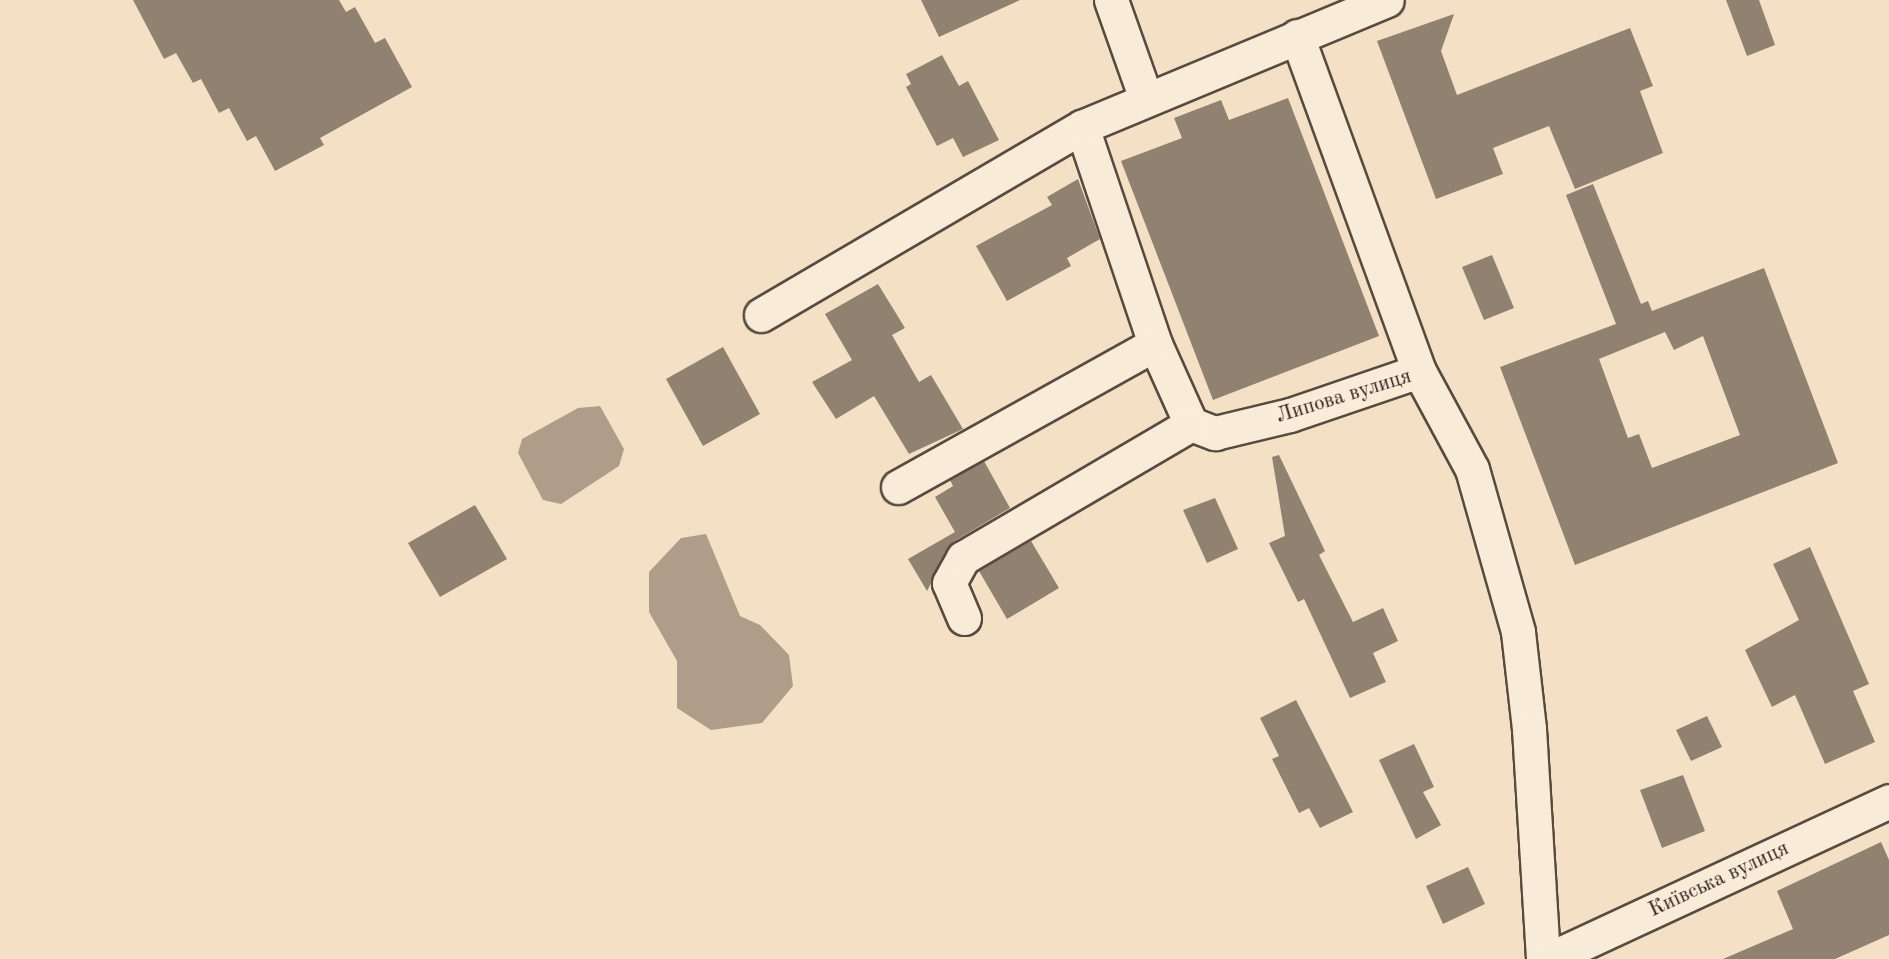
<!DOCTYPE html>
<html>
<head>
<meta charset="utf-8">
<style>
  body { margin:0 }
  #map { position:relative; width:1889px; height:959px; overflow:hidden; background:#f4e1c5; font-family:"Old Standard TT",serif }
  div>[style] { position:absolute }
  .water>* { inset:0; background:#ae9d89 }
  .building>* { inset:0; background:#918170 }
  .roads { filter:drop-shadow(2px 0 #594a40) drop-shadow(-2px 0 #594a40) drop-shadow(0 2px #594a40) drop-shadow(0 -2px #594a40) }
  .minor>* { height:33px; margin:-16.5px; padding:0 16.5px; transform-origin:16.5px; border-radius:16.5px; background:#f8ecd9 }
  span { translate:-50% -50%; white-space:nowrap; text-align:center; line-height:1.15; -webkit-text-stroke:5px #f8ecd9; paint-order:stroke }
  .street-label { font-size:21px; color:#251814 }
</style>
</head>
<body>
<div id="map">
  <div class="water">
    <div style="clip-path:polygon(600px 406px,624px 449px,619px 466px,561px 504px,543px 500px,518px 453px,522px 439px,578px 408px)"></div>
    <div style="clip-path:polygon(706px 534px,740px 616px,760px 625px,789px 655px,793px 686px,762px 723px,711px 730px,677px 708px,677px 661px,649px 612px,649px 572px,681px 538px)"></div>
  </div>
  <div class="building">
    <div style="clip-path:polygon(133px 0,339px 0,346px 12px,355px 7px,375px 43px,385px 38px,412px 87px,320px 138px,324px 145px,275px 171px,256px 136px,247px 141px,229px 108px,219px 113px,201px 79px,193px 83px,176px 53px,164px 59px)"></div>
    <div style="clip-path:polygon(921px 0,1020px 0,939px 37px)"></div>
    <div style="clip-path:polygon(1726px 0,1759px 0,1775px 45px,1747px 56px)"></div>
    <div style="clip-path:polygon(1454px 14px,1441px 51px,1457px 95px,1630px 28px,1653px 86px,1640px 91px,1663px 153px,1575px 189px,1549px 126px,1493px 148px,1503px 174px,1436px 199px,1377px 41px)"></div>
    <div style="clip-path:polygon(942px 55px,959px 86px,968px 81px,999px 140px,963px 157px,953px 138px,937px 146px,906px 87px,911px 84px,906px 74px)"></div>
    <div style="clip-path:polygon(1288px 98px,1379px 336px,1213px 400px,1121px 161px,1182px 138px,1174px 118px,1221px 100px,1229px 120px)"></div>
    <div style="clip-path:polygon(1078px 179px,1100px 239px,1067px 258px,1071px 266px,1007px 301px,976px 246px,1052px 205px,1047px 197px)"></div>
    <div style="clip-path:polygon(evenodd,1593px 184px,1641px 304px,1648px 301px,1652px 311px,1764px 268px,1838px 463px,1575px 565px,1500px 367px,1616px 324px,1566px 195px,1593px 184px,1665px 332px,1674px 350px,1703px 336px,1740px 435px,1652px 468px,1639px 434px,1628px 438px,1599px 359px,1665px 332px)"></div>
    <div style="clip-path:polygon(1492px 255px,1514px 308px,1484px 320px,1462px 267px)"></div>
    <div style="clip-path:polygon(878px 284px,905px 328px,892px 335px,919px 382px,931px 375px,963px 429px,909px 454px,874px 396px,836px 419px,812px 382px,852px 360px,825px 314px)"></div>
    <div style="clip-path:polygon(723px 347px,760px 414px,703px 446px,666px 379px)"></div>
    <div style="clip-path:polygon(1279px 455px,1325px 551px,1319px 555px,1353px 622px,1383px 608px,1398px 641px,1373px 653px,1386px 682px,1350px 698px,1304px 599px,1298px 602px,1269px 543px,1285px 536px,1272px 457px)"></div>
    <div style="clip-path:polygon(984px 461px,1010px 508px,953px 542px,927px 591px,908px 559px,955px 532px,935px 497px,953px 486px,950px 480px)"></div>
    <div style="clip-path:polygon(1215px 498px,1238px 549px,1207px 563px,1183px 510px)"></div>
    <div style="clip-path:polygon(475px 505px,507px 559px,440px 597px,408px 543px)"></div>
    <div style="clip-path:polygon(1031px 541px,1059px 588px,1007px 619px,979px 571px)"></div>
    <div style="clip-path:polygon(1810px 547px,1869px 684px,1853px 691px,1875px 742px,1825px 764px,1795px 695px,1772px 707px,1745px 650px,1799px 620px,1773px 564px)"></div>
    <div style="clip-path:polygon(1296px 700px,1353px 812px,1320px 828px,1309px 808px,1299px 813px,1272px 759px,1279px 756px,1260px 718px)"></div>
    <div style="clip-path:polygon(1707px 716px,1722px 747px,1691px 761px,1676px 730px)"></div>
    <div style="clip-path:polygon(1414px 744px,1434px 787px,1423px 792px,1441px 825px,1416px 839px,1379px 760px)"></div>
    <div style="clip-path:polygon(1683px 775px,1705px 831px,1662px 848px,1640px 790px)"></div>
    <div style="clip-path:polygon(1881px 842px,1889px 860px,1889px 935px,1835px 959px,1723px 959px,1793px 929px,1777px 891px)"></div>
    <div style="clip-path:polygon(1468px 867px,1485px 904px,1443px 924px,1426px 886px)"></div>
  </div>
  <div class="roads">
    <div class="minor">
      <div style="left:1111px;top:0;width:105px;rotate:70.5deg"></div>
      <div style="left:1297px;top:36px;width:357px;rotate:70deg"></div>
      <div style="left:1082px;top:127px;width:229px;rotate:71.4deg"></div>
      <div style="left:1155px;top:344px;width:88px;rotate:65.8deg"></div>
      <div style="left:1191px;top:424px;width:26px;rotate:21deg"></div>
      <div style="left:1215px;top:433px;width:77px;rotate:-13.5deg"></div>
      <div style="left:1290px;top:415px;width:136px;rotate:-18.8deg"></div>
      <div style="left:1419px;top:371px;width:111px;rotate:61.6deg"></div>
      <div style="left:1472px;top:469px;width:169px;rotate:74.2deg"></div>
      <div style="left:1518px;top:632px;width:98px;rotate:83.5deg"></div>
      <div style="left:1529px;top:729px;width:230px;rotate:86.5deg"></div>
      <div style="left:761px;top:315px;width:372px;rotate:-30.4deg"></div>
      <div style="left:1082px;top:127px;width:330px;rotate:-22.6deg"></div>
      <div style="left:898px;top:487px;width:294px;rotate:-29.1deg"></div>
      <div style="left:964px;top:618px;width:38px;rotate:-113deg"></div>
      <div style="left:949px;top:583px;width:29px;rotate:-61deg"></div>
      <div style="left:963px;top:558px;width:264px;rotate:-30.4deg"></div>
      <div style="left:1549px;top:959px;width:375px;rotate:-24.9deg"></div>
    </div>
  </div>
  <div class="street-label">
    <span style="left:1344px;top:397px;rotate:-17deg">Липова вулиця</span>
    <span style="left:1719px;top:880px;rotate:-25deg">Київська вулиця</span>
  </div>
</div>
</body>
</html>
